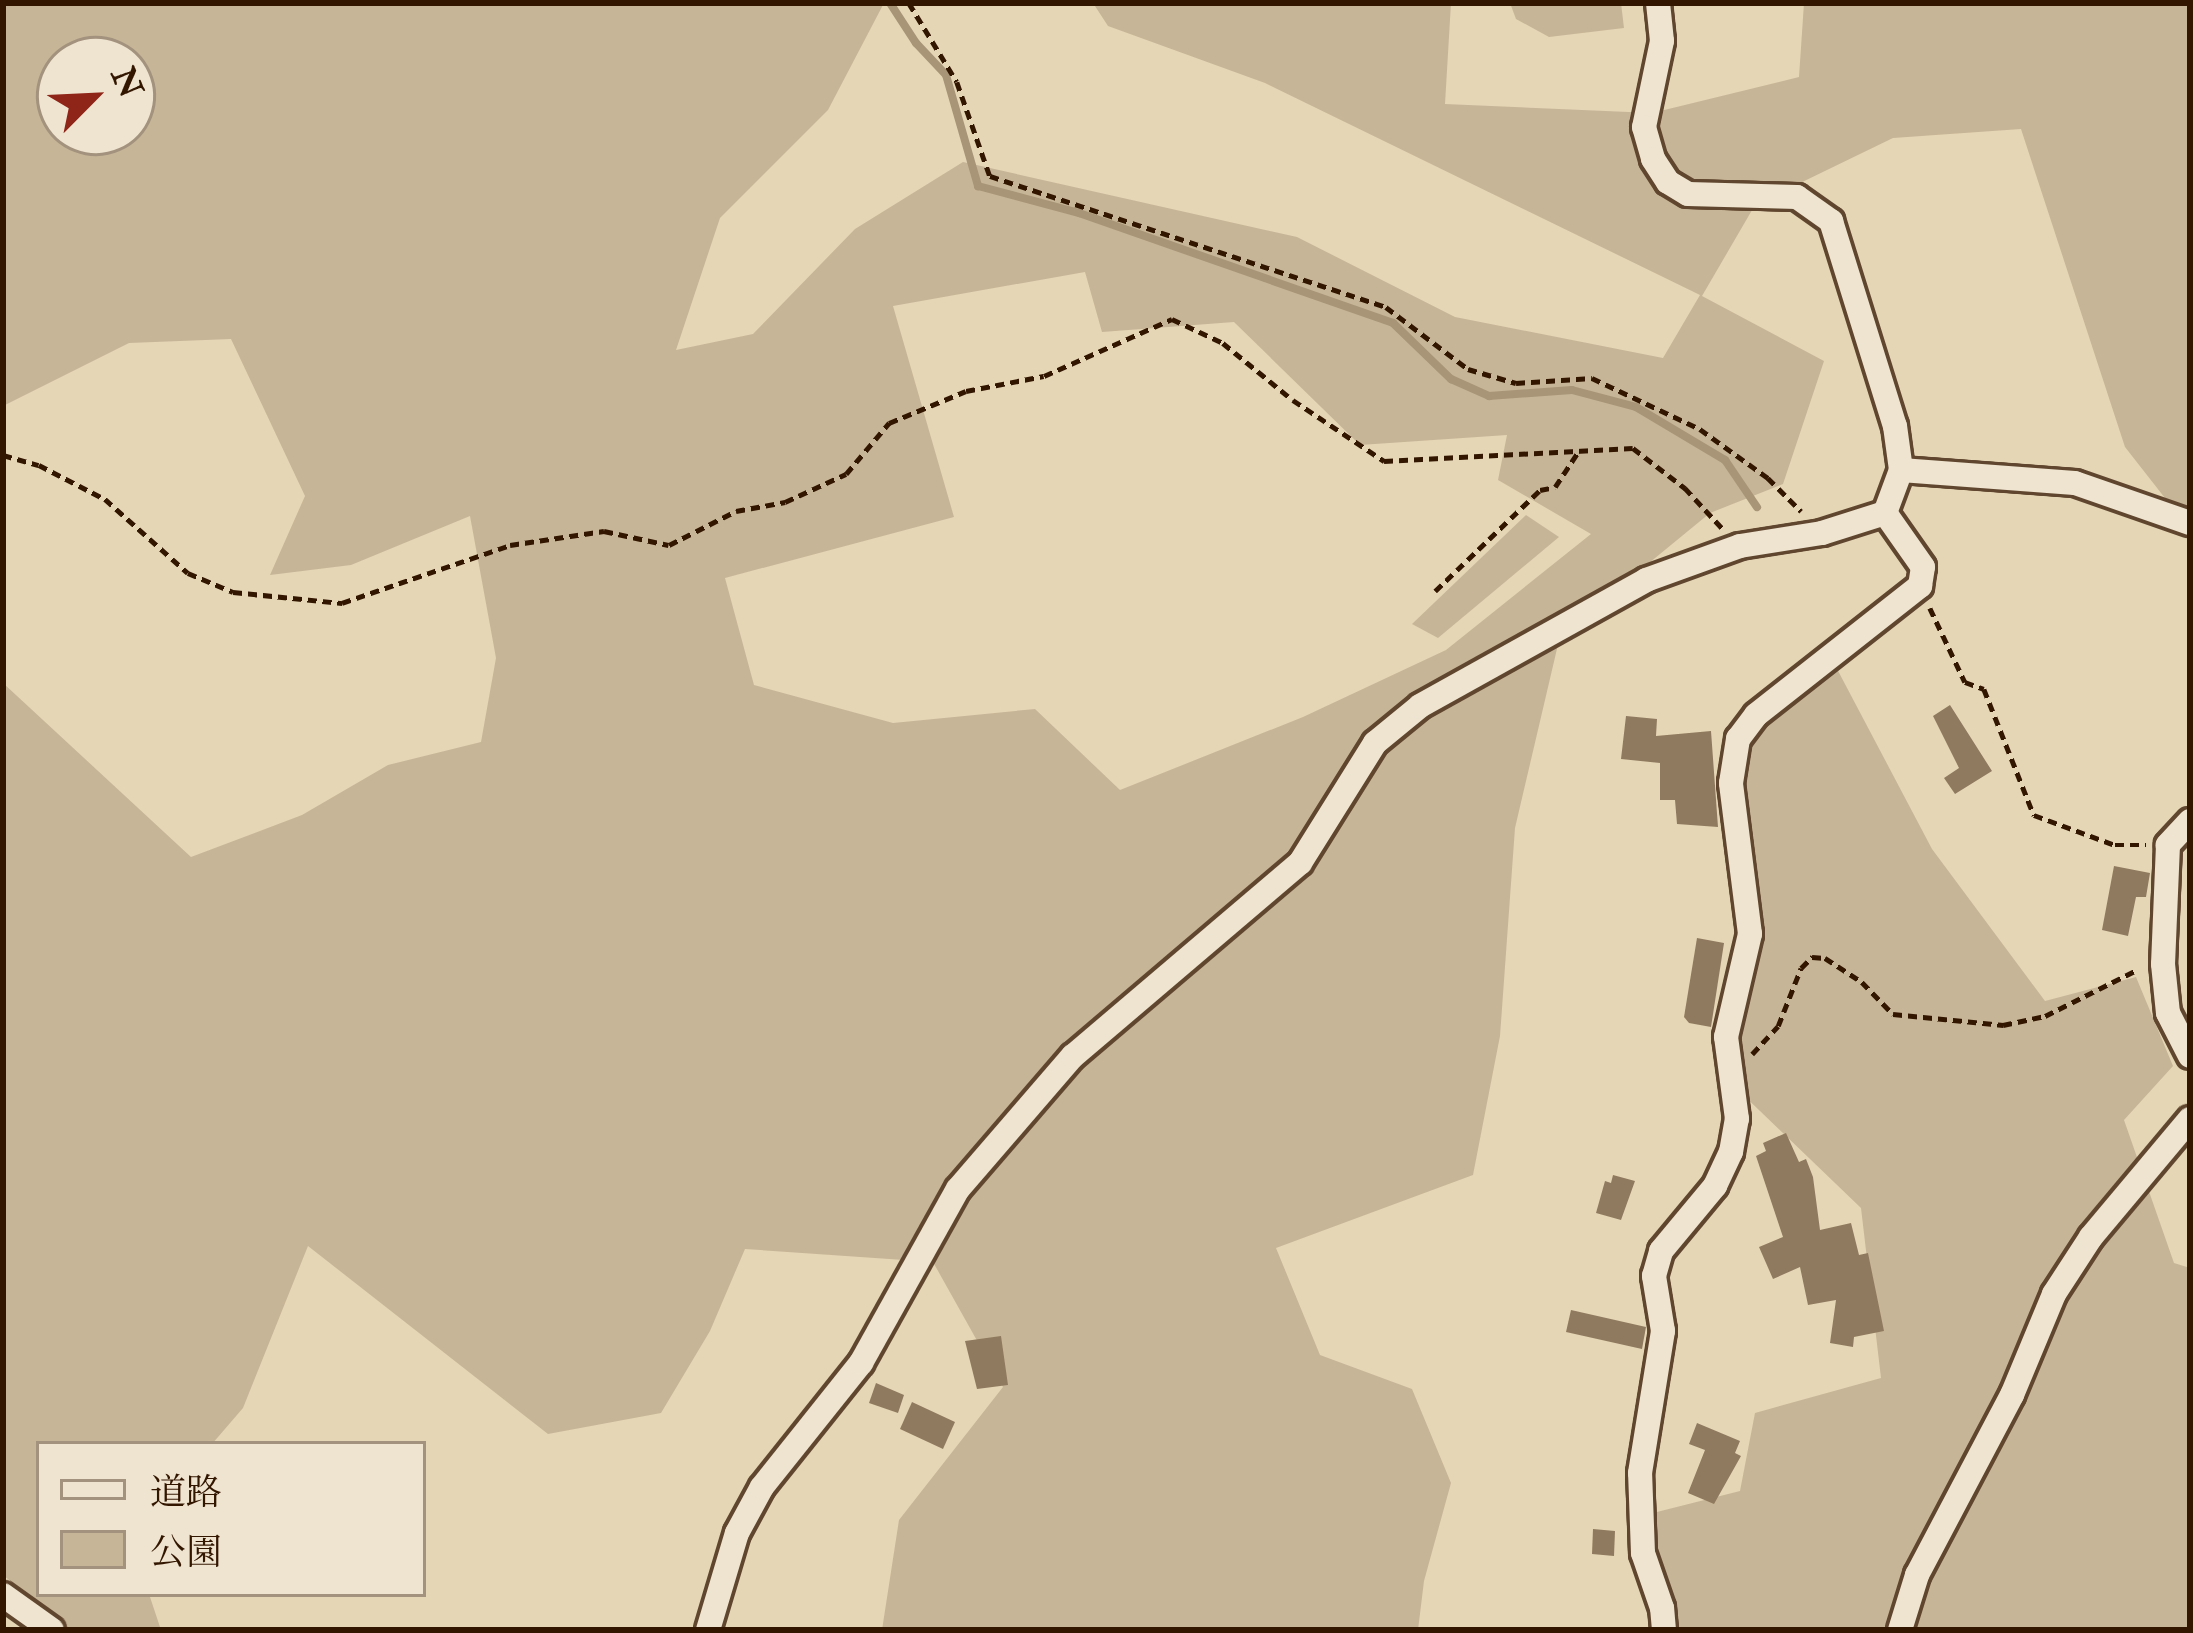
<!DOCTYPE html>
<html>
<head>
<meta charset="utf-8">
<style>
  body { margin:0 }
  #map { position:relative; width:2193px; height:1633px; overflow:hidden; background:#e5d6b6; font-family:"IM FELL Double Pica","Noto Serif JP",serif }
  div>[style] { position:absolute }
  .green>* { inset:0; background:#c7b597 }
  .stream>* { height:8px; margin:-4px; padding:0 4px; transform-origin:4px; border-radius:4px; background:#a89578 }
  .building>* { inset:0; background:#907a5f }
  .path>* { height:4.5px; margin-top:-2.25px; transform-origin:0; background:repeating-linear-gradient(90deg,#331600 0 9px,transparent 0 15px) }
  .roads { filter:drop-shadow(3px 0 #60462e) drop-shadow(-3px 0 #60462e) drop-shadow(0 3px #60462e) drop-shadow(0 -3px #60462e) }
  .minor>* { height:24px; margin:-12px; padding:0 12px; transform-origin:12px; border-radius:12px; background:#eee4d0 }
  span { translate:-50% -50%; white-space:nowrap; text-align:center; line-height:1.15; -webkit-text-stroke:9px #eee4d0; paint-order:stroke }
  .frame { position:absolute; inset:0; border:6px solid #331600; pointer-events:none }
  .legend { position:absolute; left:36px; top:1441px; width:390px; height:156px; box-sizing:border-box; background:#eee4d0; border:3px solid #a3927d; margin:0; padding:15px 21px; list-style:none; font-size:36px; color:#331600 }
  .legend li { display:flex; align-items:center; gap:24px; height:60px }
  .legend b { width:60px; border:3px solid #a3927d }
  .north { position:absolute; left:36px; top:36px; width:120px; height:120px; box-sizing:border-box; background:#eee4d0; border:3px solid #a3927d; border-radius:50%; rotate:66deg; font-size:33px; font-weight:700; line-height:48px; text-align:center; color:#331600 }
  .north::after { content:''; display:block; margin:auto; width:42px; height:54px; background:#8f2418; clip-path:polygon(50% 0,100% 100%,50% 72%,0 100%) }
</style>
</head>
<body>
<div id="map">
  <div class="green">
    <div style="clip-path:polygon(evenodd,3px 3px,884px 3px,828px 110px,720px 218px,676px 350px,753px 334px,855px 229px,963px 162px,1297px 237px,1455px 317px,1663px 358px,1700px 295px,1265px 83px,1108px 26px,1093px 3px,1451px 3px,1445px 104px,1652px 113px,1799px 77px,1804px 3px,2190px 3px,2190px 530px,2125px 447px,2021px 129px,1893px 138px,1755px 205px,1702px 296px,1824px 361px,1783px 484px,1710px 513px,1560px 636px,1515px 828px,1500px 1036px,1473px 1175px,1276px 1248px,1320px 1355px,1412px 1389px,1451px 1483px,1424px 1581px,1418px 1630px,882px 1630px,899px 1520px,1003px 1387px,933px 1262px,745px 1249px,710px 1331px,661px 1413px,548px 1434px,308px 1246px,243px 1408px,212px 1444px,39px 1444px,39px 1594px,149px 1594px,161px 1630px,70px 1630px,3px 1575px,3px 683px,191px 857px,302px 815px,388px 765px,481px 742px,496px 658px,470px 516px,351px 565px,270px 575px,305px 496px,231px 339px,129px 343px,3px 406px,3px 3px,60px 60px,132px 60px,132px 132px,60px 132px,60px 60px,3px 3px,1085px 272px,1102px 332px,1234px 322px,1360px 445px,1507px 435px,1498px 480px,1591px 534px,1446px 650px,1303px 717px,1120px 790px,1035px 709px,893px 723px,754px 685px,725px 578px,954px 517px,893px 306px,1085px 272px)"></div>
    <div style="clip-path:polygon(1510px 3px,1621px 3px,1624px 28px,1549px 37px,1516px 19px)"></div>
    <div style="clip-path:polygon(1526px 515px,1559px 537px,1438px 638px,1412px 624px)"></div>
    <div style="clip-path:polygon(1836px 667px,1932px 849px,2045px 1001px,2136px 977px,2173px 1066px,2124px 1120px,2174px 1263px,2190px 1268px,2190px 1630px,1672px 1630px,1645px 1515px,1740px 1491px,1755px 1413px,1881px 1378px,1861px 1208px,1733px 1085px,1741px 915px,1725px 780px,1752px 704px)"></div>
  </div>
  <div class="stream">
    <div style="left:890px;top:3px;width:48px;rotate:57deg"></div>
    <div style="left:916px;top:43px;width:44px;rotate:46.8deg"></div>
    <div style="left:946px;top:75px;width:116px;rotate:73.9deg"></div>
    <div style="left:978px;top:186px;width:105px;rotate:15deg"></div>
    <div style="left:1079px;top:213px;width:333px;rotate:19.3deg"></div>
    <div style="left:1393px;top:323px;width:81px;rotate:44deg"></div>
    <div style="left:1451px;top:379px;width:42px;rotate:24.1deg"></div>
    <div style="left:1489px;top:396px;width:83px;rotate:-4.1deg"></div>
    <div style="left:1572px;top:390px;width:66px;rotate:14.9deg"></div>
    <div style="left:1636px;top:407px;width:104px;rotate:30.8deg"></div>
    <div style="left:1725px;top:460px;width:57px;rotate:55.8deg"></div>
  </div>
  <div class="building">
    <div style="clip-path:polygon(1950px 705px,1992px 771px,1955px 794px,1944px 778px,1959px 768px,1933px 716px)"></div>
    <div style="clip-path:polygon(1626px 716px,1657px 719px,1656px 736px,1711px 731px,1718px 827px,1677px 824px,1675px 800px,1660px 800px,1660px 763px,1621px 759px)"></div>
    <div style="clip-path:polygon(2114px 866px,2150px 873px,2146px 897px,2136px 897px,2128px 936px,2102px 930px)"></div>
    <div style="clip-path:polygon(1697px 938px,1724px 943px,1711px 1027px,1689px 1023px,1684px 1017px)"></div>
    <div style="clip-path:polygon(1786px 1133px,1799px 1162px,1806px 1159px,1813px 1177px,1820px 1230px,1851px 1223px,1859px 1255px,1868px 1253px,1884px 1331px,1854px 1337px,1853px 1347px,1830px 1343px,1836px 1300px,1808px 1305px,1800px 1267px,1773px 1279px,1759px 1247px,1783px 1237px,1756px 1156px,1766px 1151px,1763px 1143px)"></div>
    <div style="clip-path:polygon(1613px 1175px,1635px 1181px,1621px 1220px,1596px 1213px,1605px 1181px,1611px 1183px)"></div>
    <div style="clip-path:polygon(1571px 1310px,1646px 1327px,1642px 1349px,1566px 1332px)"></div>
    <div style="clip-path:polygon(1001px 1336px,1008px 1385px,977px 1389px,965px 1341px)"></div>
    <div style="clip-path:polygon(876px 1383px,904px 1395px,898px 1413px,869px 1403px)"></div>
    <div style="clip-path:polygon(912px 1402px,955px 1422px,943px 1449px,900px 1429px)"></div>
    <div style="clip-path:polygon(1697px 1423px,1740px 1441px,1735px 1453px,1741px 1456px,1714px 1504px,1688px 1493px,1705px 1450px,1689px 1444px)"></div>
    <div style="clip-path:polygon(1593px 1529px,1615px 1531px,1614px 1556px,1592px 1554px)"></div>
  </div>
  <div class="path">
    <div style="left:909px;top:3px;width:92px;rotate:58.7deg"></div>
    <div style="left:957px;top:82px;width:100px;rotate:70.7deg"></div>
    <div style="left:990px;top:176px;width:417px;rotate:18.3deg"></div>
    <div style="left:1386px;top:307px;width:103px;rotate:37.1deg"></div>
    <div style="left:1468px;top:369px;width:50px;rotate:16.3deg"></div>
    <div style="left:1516px;top:383px;width:76px;rotate:-3.8deg"></div>
    <div style="left:1592px;top:378px;width:119px;rotate:25.3deg"></div>
    <div style="left:1700px;top:429px;width:84px;rotate:35.8deg"></div>
    <div style="left:1768px;top:478px;width:47px;rotate:45deg"></div>
    <div style="left:3px;top:455px;width:37px;rotate:16deg"></div>
    <div style="left:39px;top:465px;width:74px;rotate:27.3deg"></div>
    <div style="left:105px;top:499px;width:111px;rotate:41.7deg"></div>
    <div style="left:188px;top:573px;width:49px;rotate:22.9deg"></div>
    <div style="left:233px;top:592px;width:110px;rotate:5.8deg"></div>
    <div style="left:342px;top:603px;width:178px;rotate:-19deg"></div>
    <div style="left:510px;top:545px;width:95px;rotate:-8.5deg"></div>
    <div style="left:604px;top:531px;width:66px;rotate:12.2deg"></div>
    <div style="left:669px;top:545px;width:75px;rotate:-26.9deg"></div>
    <div style="left:736px;top:511px;width:50px;rotate:-10.4deg"></div>
    <div style="left:785px;top:502px;width:67px;rotate:-24.7deg"></div>
    <div style="left:846px;top:474px;width:67px;rotate:-49.9deg"></div>
    <div style="left:889px;top:423px;width:83px;rotate:-22.6deg"></div>
    <div style="left:966px;top:391px;width:79px;rotate:-10.9deg"></div>
    <div style="left:1044px;top:376px;width:140px;rotate:-24deg"></div>
    <div style="left:1172px;top:319px;width:56px;rotate:25.2deg"></div>
    <div style="left:1223px;top:343px;width:90px;rotate:39.2deg"></div>
    <div style="left:1293px;top:400px;width:110px;rotate:33.8deg"></div>
    <div style="left:1384px;top:461px;width:249px;rotate:-3deg"></div>
    <div style="left:1633px;top:448px;width:66px;rotate:37.6deg"></div>
    <div style="left:1685px;top:488px;width:56px;rotate:47.2deg"></div>
    <div style="left:1435px;top:591px;width:146px;rotate:-43.9deg"></div>
    <div style="left:1540px;top:490px;width:15px;rotate:-11deg"></div>
    <div style="left:1555px;top:487px;width:42px;rotate:-56.7deg"></div>
    <div style="left:1930px;top:608px;width:82px;rotate:64.7deg"></div>
    <div style="left:1965px;top:682px;width:20px;rotate:20deg"></div>
    <div style="left:1984px;top:689px;width:136px;rotate:68.4deg"></div>
    <div style="left:2034px;top:815px;width:86px;rotate:20.3deg"></div>
    <div style="left:2115px;top:845px;width:31px"></div>
    <div style="left:1752px;top:1054px;width:38px;rotate:-47deg"></div>
    <div style="left:1778px;top:1026px;width:62px;rotate:-68.4deg"></div>
    <div style="left:1801px;top:968px;width:16px;rotate:-45deg"></div>
    <div style="left:1812px;top:957px;width:13px;rotate:4deg"></div>
    <div style="left:1825px;top:958px;width:44px;rotate:33deg"></div>
    <div style="left:1862px;top:982px;width:45px;rotate:45.9deg"></div>
    <div style="left:1893px;top:1014px;width:111px;rotate:5.7deg"></div>
    <div style="left:2003px;top:1025px;width:43px;rotate:-12.1deg"></div>
    <div style="left:2045px;top:1016px;width:103px;rotate:-26.6deg"></div>
  </div>
  <div class="roads">
    <div class="minor">
      <div style="left:1658px;top:3px;width:38px;rotate:84deg"></div>
      <div style="left:1662px;top:41px;width:88px;rotate:101.8deg"></div>
      <div style="left:1644px;top:127px;width:33px;rotate:74deg"></div>
      <div style="left:1653px;top:159px;width:27px;rotate:57deg"></div>
      <div style="left:1668px;top:182px;width:23px;rotate:31deg"></div>
      <div style="left:1688px;top:194px;width:109px;rotate:1.6deg"></div>
      <div style="left:1797px;top:197px;width:42px;rotate:35.2deg"></div>
      <div style="left:1831px;top:221px;width:215px;rotate:72.7deg"></div>
      <div style="left:1895px;top:426px;width:44px;rotate:82.2deg"></div>
      <div style="left:1901px;top:470px;width:46px;rotate:110.4deg"></div>
      <div style="left:1901px;top:470px;width:174px;rotate:4.3deg"></div>
      <div style="left:2075px;top:483px;width:122px;rotate:19.2deg"></div>
      <div style="left:2190px;top:821px;width:33px;rotate:133deg"></div>
      <div style="left:2168px;top:845px;width:119px;rotate:92.4deg"></div>
      <div style="left:2163px;top:964px;width:49px;rotate:84.2deg"></div>
      <div style="left:2168px;top:1013px;width:48px;rotate:62.9deg"></div>
      <div style="left:3px;top:1595px;width:60px;rotate:35.5deg"></div>
      <div style="left:708px;top:1630px;width:101px;rotate:-73.4deg"></div>
      <div style="left:737px;top:1533px;width:52px;rotate:-61.5deg"></div>
      <div style="left:762px;top:1487px;width:159px;rotate:-51.4deg"></div>
      <div style="left:861px;top:1363px;width:199px;rotate:-60.9deg"></div>
      <div style="left:958px;top:1189px;width:176px;rotate:-49.2deg"></div>
      <div style="left:1073px;top:1056px;width:298px;rotate:-40.4deg"></div>
      <div style="left:1300px;top:863px;width:142px;rotate:-58deg"></div>
      <div style="left:1375px;top:743px;width:58px;rotate:-39.4deg"></div>
      <div style="left:1420px;top:706px;width:259px;rotate:-29.1deg"></div>
      <div style="left:1646px;top:580px;width:100px;rotate:-19.9deg"></div>
      <div style="left:1740px;top:546px;width:83px;rotate:-9deg"></div>
      <div style="left:1822px;top:533px;width:66px;rotate:-17.6deg"></div>
      <div style="left:1664px;top:1630px;width:22px;rotate:-95deg"></div>
      <div style="left:1662px;top:1608px;width:58px;rotate:-109.1deg"></div>
      <div style="left:1643px;top:1553px;width:80px;rotate:-92.1deg"></div>
      <div style="left:1640px;top:1473px;width:144px;rotate:-80.8deg"></div>
      <div style="left:1663px;top:1331px;width:56px;rotate:-99.3deg"></div>
      <div style="left:1654px;top:1276px;width:26px;rotate:-74deg"></div>
      <div style="left:1661px;top:1251px;width:85px;rotate:-50.3deg"></div>
      <div style="left:1715px;top:1186px;width:38px;rotate:-65deg"></div>
      <div style="left:1731px;top:1152px;width:34px;rotate:-80deg"></div>
      <div style="left:1737px;top:1119px;width:83px;rotate:-97.6deg"></div>
      <div style="left:1726px;top:1037px;width:106px;rotate:-76.9deg"></div>
      <div style="left:1750px;top:934px;width:152px;rotate:-97.2deg"></div>
      <div style="left:1731px;top:783px;width:45px;rotate:-81deg"></div>
      <div style="left:1738px;top:739px;width:30px;rotate:-53deg"></div>
      <div style="left:1756px;top:715px;width:209px;rotate:-38.2deg"></div>
      <div style="left:1920px;top:586px;width:19px;rotate:-81deg"></div>
      <div style="left:1923px;top:567px;width:66px;rotate:-125.1deg"></div>
      <div style="left:1900px;top:1630px;width:58px;rotate:-72.8deg"></div>
      <div style="left:1917px;top:1575px;width:204px;rotate:-62.2deg"></div>
      <div style="left:2012px;top:1395px;width:109px;rotate:-67.4deg"></div>
      <div style="left:2054px;top:1294px;width:68px;rotate:-57deg"></div>
      <div style="left:2091px;top:1237px;width:154px;rotate:-50deg"></div>
    </div>
  </div>
  <div class="frame"></div>
  <ul class="legend">
  <li><b style="height:15px;background:#eee4d0"></b>道路</li>
  <li><b style="height:33px;background:#c7b597"></b>公園</li>
  </ul>
  <div class="north">N</div>
</div>
</body>
</html>
